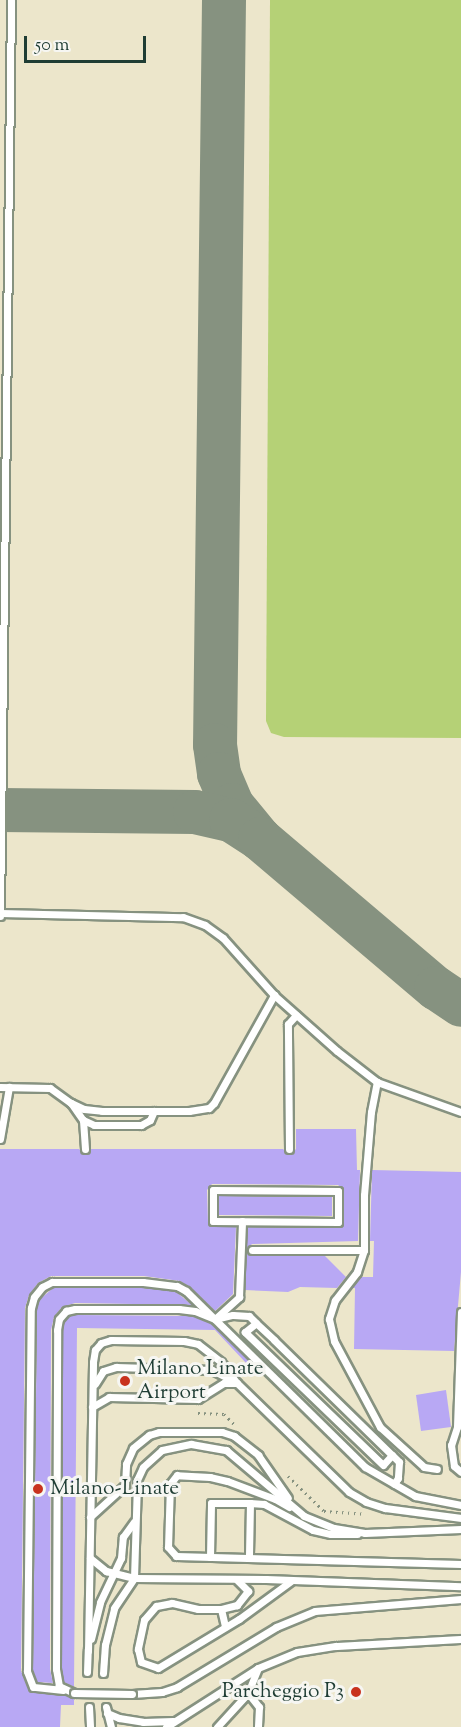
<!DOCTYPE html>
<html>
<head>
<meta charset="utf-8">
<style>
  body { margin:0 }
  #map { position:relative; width:461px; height:1727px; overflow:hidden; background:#ece6cb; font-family:"Sorts Mill Goudy",serif }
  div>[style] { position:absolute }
  .green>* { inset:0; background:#b5d176 }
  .taxiway>* { height:44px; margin:-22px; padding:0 22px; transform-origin:22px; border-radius:22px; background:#869280 }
  .building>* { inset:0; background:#b8a8f4 }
  .path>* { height:3px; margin-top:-1.5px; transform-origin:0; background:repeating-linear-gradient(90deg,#869280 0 1.5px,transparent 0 6px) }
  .roads { filter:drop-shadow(2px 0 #869280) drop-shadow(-2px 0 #869280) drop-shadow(0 2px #869280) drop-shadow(0 -2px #869280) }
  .service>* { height:7px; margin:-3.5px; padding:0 3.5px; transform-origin:3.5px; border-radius:3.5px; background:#fff }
  .bridges { filter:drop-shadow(2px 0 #869280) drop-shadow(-2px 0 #869280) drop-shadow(0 2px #869280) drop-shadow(0 -2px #869280) }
  .service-bridge>* { height:7px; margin:-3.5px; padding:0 3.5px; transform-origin:3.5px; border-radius:3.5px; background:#fff }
  .dots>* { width:16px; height:16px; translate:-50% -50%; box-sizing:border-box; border:3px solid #f6f6f2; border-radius:50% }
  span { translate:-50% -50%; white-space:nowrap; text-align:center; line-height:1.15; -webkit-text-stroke:6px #f6f6f2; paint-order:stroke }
  .poi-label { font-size:21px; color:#1f3d34 }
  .left { translate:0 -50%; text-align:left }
  .right { translate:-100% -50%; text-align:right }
  .scale { position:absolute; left:24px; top:36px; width:122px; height:27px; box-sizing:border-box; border:3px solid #1f3d34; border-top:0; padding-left:8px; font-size:18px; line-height:21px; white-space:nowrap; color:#1f3d34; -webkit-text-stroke:4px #f6f6f2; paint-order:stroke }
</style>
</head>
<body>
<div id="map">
  <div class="green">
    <div style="clip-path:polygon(270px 0,461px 0,461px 738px,284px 737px,271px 733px,266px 721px)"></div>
  </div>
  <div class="taxiway">
    <div style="left:224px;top:0;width:745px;rotate:90.69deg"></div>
    <div style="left:215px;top:745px;width:29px;rotate:82deg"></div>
    <div style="left:219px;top:774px;width:34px;rotate:67deg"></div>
    <div style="left:232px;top:805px;width:44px;rotate:50.5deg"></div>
    <div style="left:0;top:810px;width:195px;rotate:0.6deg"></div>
    <div style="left:195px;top:812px;width:37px;rotate:13deg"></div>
    <div style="left:231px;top:820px;width:35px;rotate:33deg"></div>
    <div style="left:260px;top:839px;width:231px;rotate:40.3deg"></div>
    <div style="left:436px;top:988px;width:30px;rotate:34deg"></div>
  </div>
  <div class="building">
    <div style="clip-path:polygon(296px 1129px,356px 1129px,357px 1170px,360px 1170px,358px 1241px,252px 1244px,247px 1249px,247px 1227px,341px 1227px,344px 1222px,343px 1189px,338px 1185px,212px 1184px,207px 1190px,208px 1223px,213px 1227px,236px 1227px,233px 1294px,215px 1311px,190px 1287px,180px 1281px,144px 1276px,51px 1276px,38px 1283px,29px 1295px,25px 1308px,21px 1671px,30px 1692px,65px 1695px,74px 1699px,74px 1705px,61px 1705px,60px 1727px,0 1727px,0 1149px,79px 1149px,85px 1155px,91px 1149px,283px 1149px,290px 1155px,296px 1149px)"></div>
    <div style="clip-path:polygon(372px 1170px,461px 1172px,461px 1272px,454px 1351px,354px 1349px,355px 1288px,351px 1288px,360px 1277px,373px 1277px,374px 1241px,370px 1241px)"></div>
    <div style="clip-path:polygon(219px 1196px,332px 1197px,332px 1216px,219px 1215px)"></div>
    <div style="clip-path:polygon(246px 1251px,252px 1256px,325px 1256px,346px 1277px,337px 1288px,300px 1287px,288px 1292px,245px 1290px)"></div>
    <div style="clip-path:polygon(53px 1288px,143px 1288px,175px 1291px,192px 1305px,75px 1303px,62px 1307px,54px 1317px,51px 1330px,50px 1669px,53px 1683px,37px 1682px,33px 1670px,37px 1309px,39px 1300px)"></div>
    <div style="clip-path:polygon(76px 1315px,194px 1316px,211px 1323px,250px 1361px,247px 1364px,215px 1330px,77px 1328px,74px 1687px,64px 1682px,62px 1669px,63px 1331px,64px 1322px,69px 1316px)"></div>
    <div style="clip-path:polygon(446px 1390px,451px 1427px,421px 1431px,416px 1395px)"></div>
  </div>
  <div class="path">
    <div style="left:198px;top:1413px;width:26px;rotate:2deg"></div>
    <div style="left:224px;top:1414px;width:14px;rotate:45deg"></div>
    <div style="left:288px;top:1476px;width:50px;rotate:44.2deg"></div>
    <div style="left:324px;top:1511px;width:39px;rotate:4deg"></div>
  </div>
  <div class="roads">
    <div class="service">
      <div style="left:0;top:913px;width:183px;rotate:1.3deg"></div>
      <div style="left:183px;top:917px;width:23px;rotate:20deg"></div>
      <div style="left:205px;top:925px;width:22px;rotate:36deg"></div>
      <div style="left:223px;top:938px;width:76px;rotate:48.2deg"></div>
      <div style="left:274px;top:995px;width:84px;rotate:41.6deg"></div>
      <div style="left:337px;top:1051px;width:51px;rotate:37.8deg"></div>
      <div style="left:0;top:916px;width:916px;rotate:-89.31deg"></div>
      <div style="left:0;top:1087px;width:50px;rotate:1.1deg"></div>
      <div style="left:50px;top:1088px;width:26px;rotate:36deg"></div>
      <div style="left:71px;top:1103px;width:21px;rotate:55deg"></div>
      <div style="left:83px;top:1120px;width:29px;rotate:86deg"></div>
      <div style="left:71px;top:1103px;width:14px;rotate:25deg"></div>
      <div style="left:84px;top:1109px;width:18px;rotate:6deg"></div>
      <div style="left:102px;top:1111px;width:87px"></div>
      <div style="left:189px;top:1111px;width:20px;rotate:-9deg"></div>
      <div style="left:209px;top:1108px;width:7px;rotate:-45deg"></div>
      <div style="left:214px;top:1103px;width:124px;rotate:-60.9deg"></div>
      <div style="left:83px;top:1120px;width:12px;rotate:24deg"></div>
      <div style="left:94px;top:1125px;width:47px"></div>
      <div style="left:141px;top:1125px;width:10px;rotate:-29deg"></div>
      <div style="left:150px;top:1120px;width:10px;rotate:-66deg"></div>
      <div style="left:0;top:1139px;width:53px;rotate:-80.2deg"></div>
      <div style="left:289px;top:1149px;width:125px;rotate:-90.5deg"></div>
      <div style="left:288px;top:1024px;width:12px;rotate:-48deg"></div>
      <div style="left:213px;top:1190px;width:125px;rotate:0.5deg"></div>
      <div style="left:338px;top:1191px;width:31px;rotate:90deg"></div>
      <div style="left:338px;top:1222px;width:125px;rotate:-179.5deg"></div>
      <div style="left:213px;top:1221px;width:31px;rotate:-90deg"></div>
      <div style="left:252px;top:1250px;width:112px"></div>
      <div style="left:364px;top:1250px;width:55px;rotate:-90deg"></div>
      <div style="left:364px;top:1195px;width:83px;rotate:-85.2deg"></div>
      <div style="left:371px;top:1112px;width:31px;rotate:-79deg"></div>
      <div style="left:377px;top:1082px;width:89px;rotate:19.7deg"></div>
      <div style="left:364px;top:1250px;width:23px;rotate:108deg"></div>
      <div style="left:357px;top:1272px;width:36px;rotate:128deg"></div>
      <div style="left:335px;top:1300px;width:20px;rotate:108deg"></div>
      <div style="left:329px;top:1319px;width:23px;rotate:77deg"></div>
      <div style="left:334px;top:1341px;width:98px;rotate:61.9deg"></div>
      <div style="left:380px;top:1427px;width:59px;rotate:42.3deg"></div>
      <div style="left:424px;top:1467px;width:13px;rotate:9deg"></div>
      <div style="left:461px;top:1312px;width:115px;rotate:92deg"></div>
      <div style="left:457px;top:1427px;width:19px;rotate:108deg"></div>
      <div style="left:451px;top:1445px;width:21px;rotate:82deg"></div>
      <div style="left:454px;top:1466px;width:9px;rotate:41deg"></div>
      <div style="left:217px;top:1317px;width:30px;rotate:-42deg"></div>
      <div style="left:239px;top:1297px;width:76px;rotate:-87.7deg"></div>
      <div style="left:95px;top:1384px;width:15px;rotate:-58deg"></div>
      <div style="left:103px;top:1371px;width:14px;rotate:-17deg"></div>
      <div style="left:116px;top:1367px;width:96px;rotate:1.8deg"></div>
      <div style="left:212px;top:1370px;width:22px;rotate:27deg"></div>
      <div style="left:92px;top:1407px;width:20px;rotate:-30deg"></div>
      <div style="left:109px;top:1397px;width:89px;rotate:1.3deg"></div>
      <div style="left:198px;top:1399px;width:31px;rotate:-32deg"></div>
      <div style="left:224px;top:1383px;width:13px"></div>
      <div style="left:392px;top:1455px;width:10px;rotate:45deg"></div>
      <div style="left:399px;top:1462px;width:16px;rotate:94deg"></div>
      <div style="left:398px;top:1478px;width:7px;rotate:124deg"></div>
      <div style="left:250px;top:1503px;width:14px;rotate:4deg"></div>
      <div style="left:264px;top:1504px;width:55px;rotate:28deg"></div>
      <div style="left:313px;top:1530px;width:18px;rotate:13deg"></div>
      <div style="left:331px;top:1534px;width:26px"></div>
      <div style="left:289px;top:1507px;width:16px;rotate:-150deg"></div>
      <div style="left:275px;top:1499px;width:51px;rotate:-159.4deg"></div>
      <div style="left:227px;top:1481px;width:17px;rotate:-167deg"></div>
      <div style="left:210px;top:1477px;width:33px;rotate:-177deg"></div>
      <div style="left:177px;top:1475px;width:11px;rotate:128deg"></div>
      <div style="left:170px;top:1484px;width:63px;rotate:91.8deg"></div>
      <div style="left:168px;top:1547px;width:12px;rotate:48deg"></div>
      <div style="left:176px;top:1556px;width:285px;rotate:1.6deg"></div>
      <div style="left:90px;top:1517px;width:47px;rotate:-42.4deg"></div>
      <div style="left:125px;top:1485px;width:21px;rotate:-87deg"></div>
      <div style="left:126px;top:1464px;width:17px;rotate:-66deg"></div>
      <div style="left:133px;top:1448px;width:21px;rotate:-39deg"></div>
      <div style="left:149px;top:1435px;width:10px;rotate:-17deg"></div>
      <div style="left:159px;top:1432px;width:63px"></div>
      <div style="left:222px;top:1432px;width:13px;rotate:18deg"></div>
      <div style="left:234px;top:1436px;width:31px;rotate:38deg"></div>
      <div style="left:258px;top:1455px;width:52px;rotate:55.1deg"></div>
      <div style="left:210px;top:1557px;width:54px;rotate:-88.9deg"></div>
      <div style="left:211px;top:1503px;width:39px"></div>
      <div style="left:250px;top:1503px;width:54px;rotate:91.1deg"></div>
      <div style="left:90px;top:1558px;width:21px;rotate:39deg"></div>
      <div style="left:106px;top:1571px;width:29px;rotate:14deg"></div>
      <div style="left:134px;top:1578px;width:132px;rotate:0.4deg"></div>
      <div style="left:266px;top:1579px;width:195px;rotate:2.1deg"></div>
      <div style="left:237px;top:1580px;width:16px;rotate:45deg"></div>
      <div style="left:248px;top:1591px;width:18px;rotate:128deg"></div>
      <div style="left:237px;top:1605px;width:16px;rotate:166deg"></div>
      <div style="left:221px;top:1609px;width:23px;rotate:180deg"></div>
      <div style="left:198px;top:1609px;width:27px;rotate:-167deg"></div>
      <div style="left:172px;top:1603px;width:16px;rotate:169deg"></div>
      <div style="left:156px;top:1606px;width:18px;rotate:131deg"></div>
      <div style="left:144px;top:1620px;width:30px;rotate:102deg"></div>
      <div style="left:138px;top:1649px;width:13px;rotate:77deg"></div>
      <div style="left:141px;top:1662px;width:18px;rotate:19deg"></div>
      <div style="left:158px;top:1668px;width:95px;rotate:-31.2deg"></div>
      <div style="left:239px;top:1619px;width:64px;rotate:-36.2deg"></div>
      <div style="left:221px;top:1609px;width:18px;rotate:77deg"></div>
      <div style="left:91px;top:1639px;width:38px;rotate:-76deg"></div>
      <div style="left:100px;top:1602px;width:49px;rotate:-64.5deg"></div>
      <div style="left:121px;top:1558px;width:21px;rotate:-85deg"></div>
      <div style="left:123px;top:1537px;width:19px;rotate:-54deg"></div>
      <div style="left:88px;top:1651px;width:289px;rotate:-89deg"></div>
      <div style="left:93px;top:1362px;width:12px;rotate:-81deg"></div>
      <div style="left:95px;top:1350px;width:9px;rotate:-49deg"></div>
      <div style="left:101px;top:1343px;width:10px;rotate:-17deg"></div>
      <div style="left:111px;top:1340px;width:73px;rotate:0.8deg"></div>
      <div style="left:184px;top:1341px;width:14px;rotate:12deg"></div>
      <div style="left:198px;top:1344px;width:29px;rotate:38deg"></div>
      <div style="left:221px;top:1362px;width:26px;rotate:53deg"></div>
      <div style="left:237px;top:1383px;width:156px;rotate:44.2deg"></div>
      <div style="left:349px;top:1492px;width:20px;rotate:30deg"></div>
      <div style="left:366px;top:1502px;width:20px;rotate:18deg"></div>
      <div style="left:385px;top:1508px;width:77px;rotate:7.5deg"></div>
      <div style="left:258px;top:1668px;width:27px;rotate:112deg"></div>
      <div style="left:248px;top:1693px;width:18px;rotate:52deg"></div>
      <div style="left:259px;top:1707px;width:20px;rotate:93deg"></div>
      <div style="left:87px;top:1672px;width:23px;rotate:-88deg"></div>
      <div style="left:103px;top:1673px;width:28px;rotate:-86deg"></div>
      <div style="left:105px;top:1645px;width:38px;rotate:-76deg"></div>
      <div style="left:114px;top:1608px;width:36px;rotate:-56deg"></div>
      <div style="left:134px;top:1578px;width:98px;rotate:-88.2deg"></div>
      <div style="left:137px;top:1480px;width:14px;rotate:-65deg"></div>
      <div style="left:143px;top:1467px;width:25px;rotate:-42deg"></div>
      <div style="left:162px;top:1450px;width:30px;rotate:-12deg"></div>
      <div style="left:191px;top:1444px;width:36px;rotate:10deg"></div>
      <div style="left:226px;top:1450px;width:102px;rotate:40.2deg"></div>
      <div style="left:304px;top:1516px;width:32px;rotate:22deg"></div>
      <div style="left:334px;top:1528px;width:31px;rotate:9deg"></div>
      <div style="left:365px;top:1533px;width:96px;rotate:-2.4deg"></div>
      <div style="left:63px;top:1690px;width:30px;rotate:-174deg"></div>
      <div style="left:33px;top:1687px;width:17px;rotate:-111deg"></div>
      <div style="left:27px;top:1671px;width:363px;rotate:-89.4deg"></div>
      <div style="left:31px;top:1308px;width:11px;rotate:-75deg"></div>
      <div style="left:34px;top:1297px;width:13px;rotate:-51deg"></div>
      <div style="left:42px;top:1287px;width:11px;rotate:-27deg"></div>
      <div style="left:52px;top:1282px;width:91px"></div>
      <div style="left:143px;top:1282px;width:34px;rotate:7deg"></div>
      <div style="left:177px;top:1286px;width:10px;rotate:29deg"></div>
      <div style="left:186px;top:1291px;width:251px;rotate:44.5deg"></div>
      <div style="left:365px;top:1467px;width:58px;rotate:30.1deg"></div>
      <div style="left:415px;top:1496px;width:47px;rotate:11.1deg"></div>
      <div style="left:74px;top:1693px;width:17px;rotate:-155deg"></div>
      <div style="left:59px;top:1686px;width:17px;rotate:-100deg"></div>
      <div style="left:56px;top:1669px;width:339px;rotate:-89.8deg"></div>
      <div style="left:57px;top:1330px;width:11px;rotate:-80deg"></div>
      <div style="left:59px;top:1319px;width:11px;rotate:-49deg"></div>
      <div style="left:66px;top:1311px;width:9px;rotate:-13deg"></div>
      <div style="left:75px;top:1309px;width:104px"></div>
      <div style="left:179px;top:1309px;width:16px;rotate:7deg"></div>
      <div style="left:195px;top:1311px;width:22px;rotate:22deg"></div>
      <div style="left:215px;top:1319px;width:18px;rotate:-13deg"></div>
      <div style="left:233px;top:1315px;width:16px;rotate:4deg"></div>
      <div style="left:249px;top:1316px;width:10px;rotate:45deg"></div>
      <div style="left:256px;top:1323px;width:25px;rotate:43deg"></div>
      <div style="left:274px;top:1340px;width:165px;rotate:44.3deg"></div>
      <div style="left:392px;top:1455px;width:13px;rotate:132deg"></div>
      <div style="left:383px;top:1465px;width:192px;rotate:-136.1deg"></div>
      <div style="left:245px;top:1332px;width:14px;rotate:-39deg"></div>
      <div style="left:132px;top:1694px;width:30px;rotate:-4deg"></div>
      <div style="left:162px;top:1692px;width:16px;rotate:-18deg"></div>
      <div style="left:177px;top:1687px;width:116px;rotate:-31.2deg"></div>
      <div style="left:276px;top:1627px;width:42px;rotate:-22.3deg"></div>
      <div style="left:315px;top:1611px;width:146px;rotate:-4.7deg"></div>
      <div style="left:89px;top:1707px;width:20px;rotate:87deg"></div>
      <div style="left:106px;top:1707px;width:21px;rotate:76deg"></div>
      <div style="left:107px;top:1713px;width:13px;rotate:23deg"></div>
      <div style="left:119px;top:1718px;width:24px;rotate:9deg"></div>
      <div style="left:143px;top:1722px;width:30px;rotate:-2deg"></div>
      <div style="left:166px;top:1727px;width:109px;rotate:-32.7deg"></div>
      <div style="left:258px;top:1668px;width:42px;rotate:-22.3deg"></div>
      <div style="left:297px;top:1652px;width:39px;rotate:-9deg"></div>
      <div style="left:336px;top:1646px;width:125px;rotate:-3.2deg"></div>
      <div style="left:217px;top:1727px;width:46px;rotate:-47.6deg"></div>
    </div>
  </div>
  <div class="bridges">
    <div class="service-bridge">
      <div style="left:74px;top:1693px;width:58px;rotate:1deg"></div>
    </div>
  </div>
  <div class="dots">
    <div style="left:125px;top:1381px;background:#c8321e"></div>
    <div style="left:38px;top:1489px;background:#c8321e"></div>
    <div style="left:356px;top:1692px;background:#c8321e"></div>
  </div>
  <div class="poi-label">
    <span class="left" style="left:137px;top:1381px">Milano Linate<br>Airport</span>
    <span class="left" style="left:50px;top:1489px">Milano-Linate</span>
    <span class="right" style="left:344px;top:1692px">Parcheggio P3</span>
  </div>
  <div class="scale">50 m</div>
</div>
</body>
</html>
